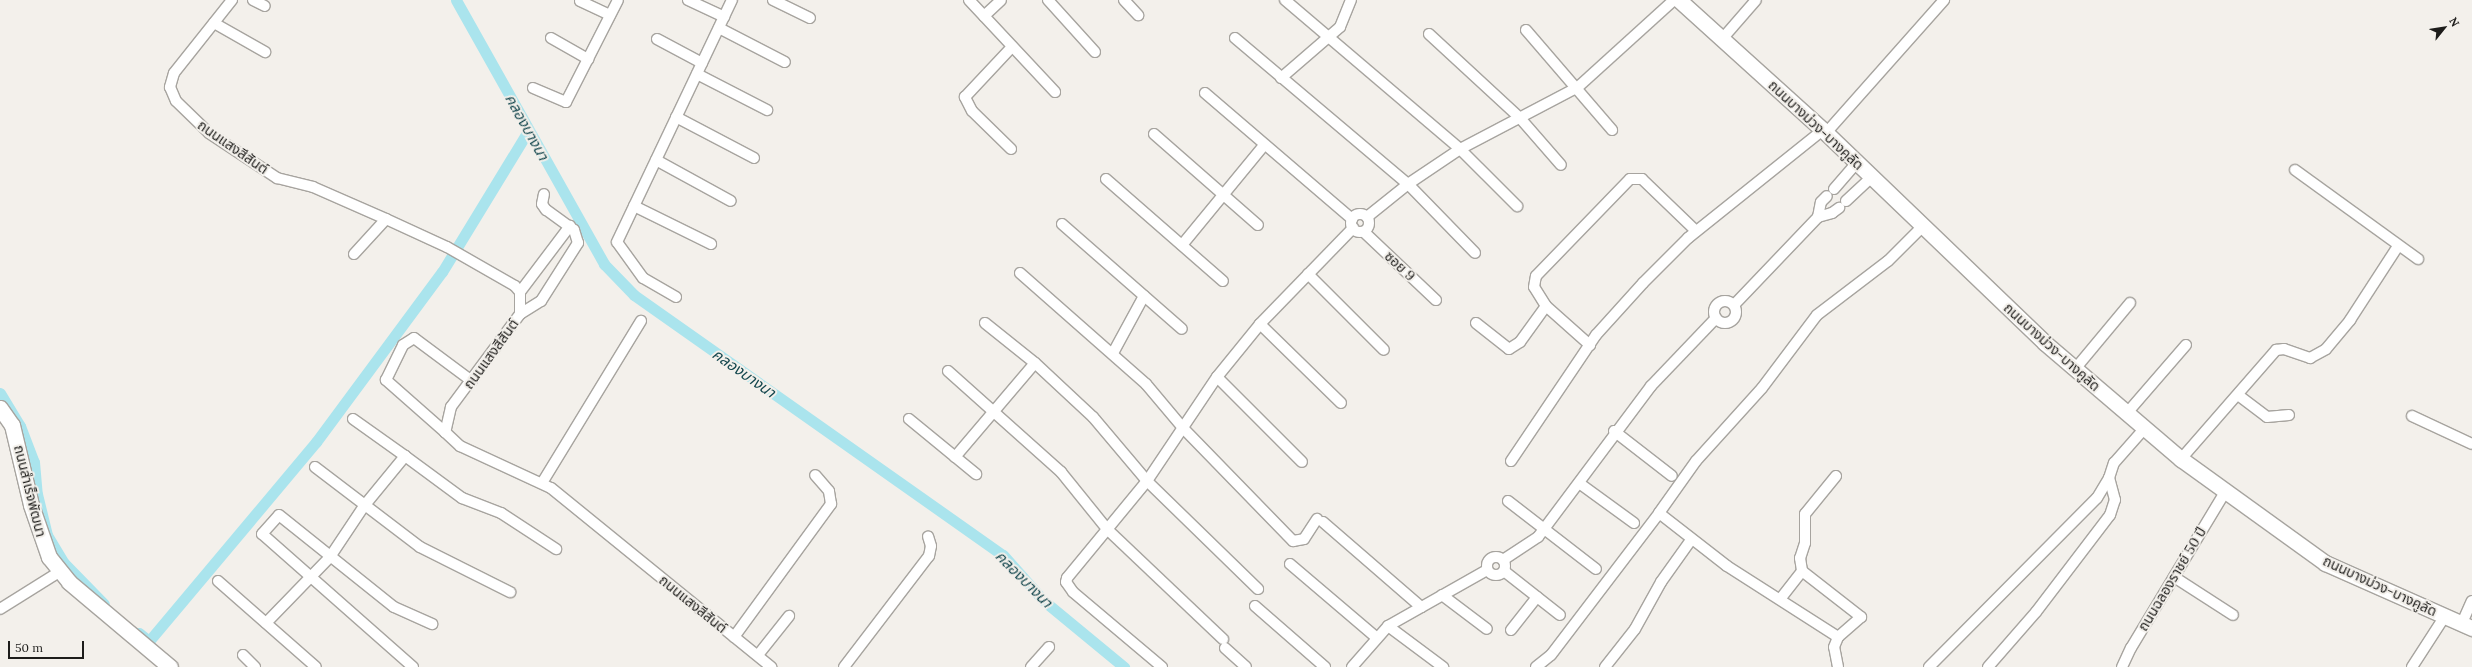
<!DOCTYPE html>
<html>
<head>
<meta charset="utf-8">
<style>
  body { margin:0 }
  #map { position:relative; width:2472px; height:667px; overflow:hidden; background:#f3f0eb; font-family:Lora,"Noto Sans Thai",serif }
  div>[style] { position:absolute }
  .canal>* { height:11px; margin:-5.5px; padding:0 5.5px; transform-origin:5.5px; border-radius:5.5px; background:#aae4ed }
  .roads { filter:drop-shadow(1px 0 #a7a49f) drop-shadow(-1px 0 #a7a49f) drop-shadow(0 1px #a7a49f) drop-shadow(0 -1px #a7a49f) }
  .street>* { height:10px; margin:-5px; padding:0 5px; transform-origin:5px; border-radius:5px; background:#fff }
  .street>.ring { margin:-5px; padding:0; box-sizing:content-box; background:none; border:10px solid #fff; border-radius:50% }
  .secondary>* { height:15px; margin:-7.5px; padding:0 7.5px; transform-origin:7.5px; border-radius:7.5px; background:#fff }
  span { translate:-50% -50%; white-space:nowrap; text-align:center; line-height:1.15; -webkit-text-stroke:4px #f3f0eb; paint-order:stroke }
  .street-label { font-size:14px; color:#1d1c1a }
  .water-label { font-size:15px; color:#14474e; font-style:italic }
  .north { position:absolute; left:2424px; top:8px; width:40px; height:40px; -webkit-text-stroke:3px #f3f0eb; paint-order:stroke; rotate:60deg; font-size:11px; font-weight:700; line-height:16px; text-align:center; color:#1d1c1a }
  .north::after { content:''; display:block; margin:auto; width:14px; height:18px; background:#1d1c1a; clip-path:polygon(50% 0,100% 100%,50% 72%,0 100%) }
  .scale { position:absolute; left:8px; top:641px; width:76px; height:18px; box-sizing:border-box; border:2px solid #1d1c1a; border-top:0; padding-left:5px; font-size:12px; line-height:14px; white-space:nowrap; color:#1d1c1a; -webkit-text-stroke:3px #f3f0eb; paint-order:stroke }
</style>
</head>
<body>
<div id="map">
  <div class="canal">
    <div style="left:456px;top:0;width:303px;rotate:60.7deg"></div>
    <div style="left:604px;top:264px;width:43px;rotate:45.9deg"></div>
    <div style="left:634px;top:295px;width:451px;rotate:35.2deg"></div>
    <div style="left:1003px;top:555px;width:62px;rotate:48.3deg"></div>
    <div style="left:1044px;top:601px;width:104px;rotate:39.5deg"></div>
    <div style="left:0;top:393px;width:39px;rotate:59deg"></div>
    <div style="left:20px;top:426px;width:39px;rotate:69deg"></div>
    <div style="left:34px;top:462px;width:32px;rotate:85deg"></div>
    <div style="left:37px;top:494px;width:42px;rotate:76.3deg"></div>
    <div style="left:47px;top:535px;width:33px;rotate:59deg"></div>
    <div style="left:64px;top:563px;width:57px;rotate:45.7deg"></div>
    <div style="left:139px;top:633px;width:13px;rotate:39deg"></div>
    <div style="left:149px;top:641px;width:260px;rotate:-50deg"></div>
    <div style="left:316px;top:442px;width:212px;rotate:-53.5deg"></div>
    <div style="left:442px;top:272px;width:165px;rotate:-58.6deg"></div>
  </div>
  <div class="roads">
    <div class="street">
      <div style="left:232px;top:0;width:93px;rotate:128.5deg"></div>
      <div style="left:174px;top:73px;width:15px;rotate:106deg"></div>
      <div style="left:170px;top:87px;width:15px;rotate:67deg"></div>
      <div style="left:176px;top:101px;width:46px;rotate:44.1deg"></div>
      <div style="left:209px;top:133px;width:82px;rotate:33.5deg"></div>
      <div style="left:277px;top:178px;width:37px;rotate:14deg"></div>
      <div style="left:313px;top:187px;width:80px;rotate:23.7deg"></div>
      <div style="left:386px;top:219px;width:67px;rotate:24.7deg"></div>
      <div style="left:447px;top:247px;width:78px;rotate:29.8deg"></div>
      <div style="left:515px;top:286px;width:8px;rotate:50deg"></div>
      <div style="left:520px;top:292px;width:22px;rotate:90deg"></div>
      <div style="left:520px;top:314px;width:116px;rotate:126.6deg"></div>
      <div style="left:451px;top:407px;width:26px;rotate:103deg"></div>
      <div style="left:445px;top:432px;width:21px;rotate:43deg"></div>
      <div style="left:460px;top:446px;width:100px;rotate:24.8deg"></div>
      <div style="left:551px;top:488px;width:284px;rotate:39.1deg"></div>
      <div style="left:253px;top:0;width:13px;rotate:27deg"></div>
      <div style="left:688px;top:0;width:40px;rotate:25deg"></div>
      <div style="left:773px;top:0;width:41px;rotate:25.9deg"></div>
      <div style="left:969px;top:0;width:126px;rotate:46.9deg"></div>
      <div style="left:1048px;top:0;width:70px;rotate:47.9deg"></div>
      <div style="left:1124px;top:0;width:21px;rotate:47deg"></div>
      <div style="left:1285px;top:0;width:230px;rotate:40.4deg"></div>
      <div style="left:1460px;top:149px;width:81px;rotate:45deg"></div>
      <div style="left:580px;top:1px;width:33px;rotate:25deg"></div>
      <div style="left:984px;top:16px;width:23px;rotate:-43deg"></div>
      <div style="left:214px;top:23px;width:59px;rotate:29.6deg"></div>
      <div style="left:719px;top:28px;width:74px;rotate:27.3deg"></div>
      <div style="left:1526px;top:30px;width:132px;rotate:49.3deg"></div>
      <div style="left:1429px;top:34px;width:124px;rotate:42.7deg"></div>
      <div style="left:1520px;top:118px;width:62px;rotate:48.9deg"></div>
      <div style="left:551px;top:38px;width:43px;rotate:29.6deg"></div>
      <div style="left:1235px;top:38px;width:226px;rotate:40.2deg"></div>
      <div style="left:1408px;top:184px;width:96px;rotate:45.8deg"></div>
      <div style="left:1723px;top:38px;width:50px;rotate:-49deg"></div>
      <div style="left:657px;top:39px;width:51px;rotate:28.1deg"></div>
      <div style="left:697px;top:74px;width:79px;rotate:27.2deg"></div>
      <div style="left:1281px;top:78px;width:78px;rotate:-40.8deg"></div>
      <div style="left:1340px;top:27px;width:29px;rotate:-68deg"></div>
      <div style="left:533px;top:88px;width:36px;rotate:23deg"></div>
      <div style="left:566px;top:102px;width:114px;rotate:-63deg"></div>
      <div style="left:1205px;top:93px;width:194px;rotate:40.6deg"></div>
      <div style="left:676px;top:117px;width:88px;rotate:27.7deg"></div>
      <div style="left:1826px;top:133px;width:178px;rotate:-48.4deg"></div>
      <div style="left:1154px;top:134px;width:138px;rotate:41.2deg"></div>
      <div style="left:1011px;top:149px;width:54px;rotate:-135.7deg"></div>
      <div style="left:972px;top:111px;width:16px;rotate:-117deg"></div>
      <div style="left:965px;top:97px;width:69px;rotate:-46.8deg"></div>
      <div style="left:656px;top:160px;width:85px;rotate:28.7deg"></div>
      <div style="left:2295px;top:170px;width:152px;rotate:35.9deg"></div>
      <div style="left:1106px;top:179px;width:155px;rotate:41.1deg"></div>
      <div style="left:1834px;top:189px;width:35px;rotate:-49deg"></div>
      <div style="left:1846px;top:201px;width:35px;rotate:-43deg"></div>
      <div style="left:634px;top:206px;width:86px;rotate:26.3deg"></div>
      <div class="ring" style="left:1351px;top:214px;width:8px;height:8px"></div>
      <div style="left:1367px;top:217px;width:53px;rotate:-38.8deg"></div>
      <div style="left:1408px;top:184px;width:63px;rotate:-33.9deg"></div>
      <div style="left:1460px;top:149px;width:133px;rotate:-27.7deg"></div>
      <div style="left:1578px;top:87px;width:130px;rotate:-42.2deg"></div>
      <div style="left:1818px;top:217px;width:15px;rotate:-16deg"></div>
      <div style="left:1832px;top:213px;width:9px;rotate:-36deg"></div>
      <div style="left:1062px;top:224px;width:159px;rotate:41.2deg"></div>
      <div style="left:1364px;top:232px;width:99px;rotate:43.4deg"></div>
      <div style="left:1182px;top:245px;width:129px;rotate:-50.6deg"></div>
      <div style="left:354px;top:254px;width:47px;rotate:-47.6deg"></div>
      <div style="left:1020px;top:273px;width:168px;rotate:41.4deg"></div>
      <div style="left:1146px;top:384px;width:57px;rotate:49.9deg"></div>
      <div style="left:1183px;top:428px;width:158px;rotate:45.8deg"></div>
      <div style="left:1293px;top:541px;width:11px;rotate:-10deg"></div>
      <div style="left:1304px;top:539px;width:24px;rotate:-57deg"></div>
      <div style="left:1308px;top:274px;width:107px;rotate:45deg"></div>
      <div style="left:520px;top:292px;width:83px;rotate:-52.9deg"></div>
      <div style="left:676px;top:297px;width:38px;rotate:-150deg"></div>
      <div style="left:643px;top:278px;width:44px;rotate:-125.8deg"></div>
      <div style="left:617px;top:242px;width:268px;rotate:-64.6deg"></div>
      <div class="ring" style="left:1714px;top:301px;width:12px;height:12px"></div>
      <div style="left:1734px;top:305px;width:122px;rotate:-46.3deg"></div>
      <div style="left:1818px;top:217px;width:15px;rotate:-79deg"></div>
      <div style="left:1821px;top:202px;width:8px;rotate:-45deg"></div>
      <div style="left:1546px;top:306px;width:22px;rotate:-122deg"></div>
      <div style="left:1534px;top:287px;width:11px;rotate:-80deg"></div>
      <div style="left:1536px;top:276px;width:135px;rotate:-45.9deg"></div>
      <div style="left:1630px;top:179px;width:12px"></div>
      <div style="left:1642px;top:179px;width:75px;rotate:43.9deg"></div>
      <div style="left:520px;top:314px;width:25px;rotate:-32deg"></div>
      <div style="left:541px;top:301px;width:69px;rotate:-57.5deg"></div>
      <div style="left:578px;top:243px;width:14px;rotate:-107deg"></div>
      <div style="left:574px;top:230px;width:34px;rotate:-144deg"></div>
      <div style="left:546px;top:210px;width:7px;rotate:-124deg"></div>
      <div style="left:542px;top:204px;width:10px;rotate:-79deg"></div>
      <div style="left:985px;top:323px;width:64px;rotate:38.7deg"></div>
      <div style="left:1035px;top:363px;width:79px;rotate:43deg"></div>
      <div style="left:1093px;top:417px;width:84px;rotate:49.8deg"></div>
      <div style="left:1147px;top:481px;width:155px;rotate:44.2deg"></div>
      <div style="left:1476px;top:323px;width:42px;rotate:38.2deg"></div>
      <div style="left:1509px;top:349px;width:13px;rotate:-32deg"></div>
      <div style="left:1520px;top:342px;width:44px;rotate:-54.2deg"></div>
      <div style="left:1546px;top:306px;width:59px;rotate:41.6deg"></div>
      <div style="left:1260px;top:324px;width:113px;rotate:44.3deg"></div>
      <div style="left:1113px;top:353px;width:65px;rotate:-61.5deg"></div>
      <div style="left:2075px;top:369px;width:86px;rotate:-50.2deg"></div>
      <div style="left:948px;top:371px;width:152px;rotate:41.8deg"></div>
      <div style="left:1061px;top:472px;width:73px;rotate:51.1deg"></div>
      <div style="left:1107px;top:529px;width:160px;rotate:43.5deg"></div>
      <div style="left:1217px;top:377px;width:120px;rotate:45deg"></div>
      <div style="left:2238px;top:395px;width:36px;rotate:37deg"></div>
      <div style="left:2267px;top:417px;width:22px;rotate:-5deg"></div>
      <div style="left:2127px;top:413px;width:90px;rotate:-49.1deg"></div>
      <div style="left:2412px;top:416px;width:66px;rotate:25deg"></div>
      <div style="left:353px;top:419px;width:64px;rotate:35.4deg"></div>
      <div style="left:909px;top:419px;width:87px;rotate:39.4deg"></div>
      <div style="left:1614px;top:431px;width:73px;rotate:37.8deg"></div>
      <div style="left:445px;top:432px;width:79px;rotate:-138.6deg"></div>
      <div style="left:386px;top:380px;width:39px;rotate:-64deg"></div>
      <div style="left:403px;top:345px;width:13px;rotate:-32deg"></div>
      <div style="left:414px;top:338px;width:72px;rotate:36.6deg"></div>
      <div style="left:955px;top:457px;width:123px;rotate:-49.6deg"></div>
      <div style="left:2181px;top:459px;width:145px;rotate:-48.9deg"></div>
      <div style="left:2276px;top:350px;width:8px;rotate:-7deg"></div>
      <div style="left:2284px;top:349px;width:28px;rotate:19deg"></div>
      <div style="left:2310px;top:358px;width:18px;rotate:-29deg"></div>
      <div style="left:2326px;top:349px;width:38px;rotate:-50deg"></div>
      <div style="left:2350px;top:320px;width:88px;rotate:-57deg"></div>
      <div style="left:1511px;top:461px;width:152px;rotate:-56deg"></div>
      <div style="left:1596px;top:335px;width:70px;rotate:-47.9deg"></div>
      <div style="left:1643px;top:283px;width:64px;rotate:-45deg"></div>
      <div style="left:1688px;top:238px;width:173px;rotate:-38.7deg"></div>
      <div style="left:315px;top:467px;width:132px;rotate:37.3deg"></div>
      <div style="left:420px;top:547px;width:101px;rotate:26.6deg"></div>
      <div style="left:1836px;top:476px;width:49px;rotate:129.2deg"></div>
      <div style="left:1805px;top:514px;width:29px;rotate:90deg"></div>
      <div style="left:1805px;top:543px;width:16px;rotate:108deg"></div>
      <div style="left:1800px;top:558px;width:13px;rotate:81deg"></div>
      <div style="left:1802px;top:571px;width:75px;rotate:37.9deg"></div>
      <div style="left:1861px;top:617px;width:30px;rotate:139deg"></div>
      <div style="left:1838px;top:637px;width:132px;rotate:-147.4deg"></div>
      <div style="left:1727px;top:566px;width:86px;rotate:-142.1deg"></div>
      <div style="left:1659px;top:513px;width:64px;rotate:-54.6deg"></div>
      <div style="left:1696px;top:461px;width:98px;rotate:-47.9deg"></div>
      <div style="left:1762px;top:388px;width:91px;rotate:-53deg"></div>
      <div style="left:1817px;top:315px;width:89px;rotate:-37.3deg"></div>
      <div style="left:1888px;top:261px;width:49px;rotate:-45deg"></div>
      <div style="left:542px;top:483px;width:190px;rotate:-58.6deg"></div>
      <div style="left:1579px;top:483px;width:68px;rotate:36deg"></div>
      <div style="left:1508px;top:501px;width:111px;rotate:37.7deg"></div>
      <div style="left:1323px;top:522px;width:130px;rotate:40.9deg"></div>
      <div class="ring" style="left:1487px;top:557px;width:8px;height:8px"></div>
      <div style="left:1503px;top:560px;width:42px;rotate:-33.3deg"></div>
      <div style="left:1538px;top:537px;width:189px;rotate:-53.2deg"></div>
      <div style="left:1651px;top:386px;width:94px;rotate:-46.3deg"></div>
      <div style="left:1290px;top:564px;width:114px;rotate:40.4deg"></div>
      <div style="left:1504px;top:571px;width:71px;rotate:38.2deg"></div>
      <div style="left:2174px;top:577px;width:70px;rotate:32.8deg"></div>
      <div style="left:218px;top:581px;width:130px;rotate:41.3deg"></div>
      <div style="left:1442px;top:595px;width:56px;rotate:37.1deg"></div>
      <div style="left:1781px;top:598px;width:34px;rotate:-52deg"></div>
      <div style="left:1255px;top:606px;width:93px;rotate:41.1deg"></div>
      <div style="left:0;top:609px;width:70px;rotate:-32.1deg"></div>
      <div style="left:266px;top:623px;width:92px;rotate:-45.9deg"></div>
      <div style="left:330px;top:557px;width:61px;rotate:-56.3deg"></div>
      <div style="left:364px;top:506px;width:65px;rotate:-50.6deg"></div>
      <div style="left:405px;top:456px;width:71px;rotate:36.4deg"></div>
      <div style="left:462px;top:498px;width:42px;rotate:21deg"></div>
      <div style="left:501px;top:513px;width:66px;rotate:33.2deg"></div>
      <div style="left:2462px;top:623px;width:24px;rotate:-66deg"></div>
      <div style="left:1388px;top:626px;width:69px;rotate:36.7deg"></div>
      <div style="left:1511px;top:630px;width:42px;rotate:-51.8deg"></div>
      <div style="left:734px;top:637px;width:165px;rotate:-53.9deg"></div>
      <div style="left:831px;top:504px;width:13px;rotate:-99deg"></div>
      <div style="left:829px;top:491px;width:21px;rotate:-131deg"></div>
      <div style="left:1225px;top:648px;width:28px;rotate:42deg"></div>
      <div style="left:243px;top:655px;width:17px;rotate:45deg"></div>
      <div style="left:758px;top:655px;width:50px;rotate:-51.5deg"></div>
      <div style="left:413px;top:667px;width:201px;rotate:-138.6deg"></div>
      <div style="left:262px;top:534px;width:25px;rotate:-48deg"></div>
      <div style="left:279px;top:515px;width:147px;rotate:38.7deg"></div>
      <div style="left:394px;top:607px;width:42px;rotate:24.1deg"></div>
      <div style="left:844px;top:667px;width:140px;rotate:-52.6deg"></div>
      <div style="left:929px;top:556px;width:10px;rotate:-79deg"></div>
      <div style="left:931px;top:546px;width:10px;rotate:-107deg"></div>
      <div style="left:1031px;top:667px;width:27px;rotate:-48deg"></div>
      <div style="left:1162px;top:667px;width:116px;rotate:-139.9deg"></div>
      <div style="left:1073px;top:592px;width:12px;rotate:-125deg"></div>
      <div style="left:1066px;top:582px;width:4px;rotate:-76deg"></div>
      <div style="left:1067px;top:578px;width:126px;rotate:-50.5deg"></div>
      <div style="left:1147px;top:481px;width:125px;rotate:-56.1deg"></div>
      <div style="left:1217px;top:377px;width:68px;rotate:-50.9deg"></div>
      <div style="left:1260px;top:324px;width:134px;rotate:-45.9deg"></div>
      <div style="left:1352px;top:667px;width:55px;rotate:-48.7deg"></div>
      <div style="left:1388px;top:626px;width:114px;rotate:-29.5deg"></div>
      <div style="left:1536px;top:667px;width:19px;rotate:-39deg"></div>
      <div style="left:1551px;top:655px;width:178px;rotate:-52.7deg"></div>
      <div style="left:1605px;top:667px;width:48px;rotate:-51.7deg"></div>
      <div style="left:1635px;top:629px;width:54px;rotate:-61deg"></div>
      <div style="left:1661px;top:582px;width:52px;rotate:-54.5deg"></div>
      <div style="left:1838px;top:667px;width:20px;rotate:-101deg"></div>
      <div style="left:1834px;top:647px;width:11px;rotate:-68deg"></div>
      <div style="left:1929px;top:667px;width:238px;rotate:-45.2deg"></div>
      <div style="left:2097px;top:498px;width:23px;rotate:-59deg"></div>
      <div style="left:2109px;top:478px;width:16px;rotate:-72deg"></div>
      <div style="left:2114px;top:463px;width:45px;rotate:-48.6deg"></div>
      <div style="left:1988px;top:667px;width:73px;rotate:-48.9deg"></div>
      <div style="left:2036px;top:612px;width:122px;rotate:-52.7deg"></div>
      <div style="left:2110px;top:515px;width:16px;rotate:-72deg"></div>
      <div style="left:2115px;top:500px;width:23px;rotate:-105deg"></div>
      <div style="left:2122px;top:667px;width:21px;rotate:-65deg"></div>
      <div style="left:2131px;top:648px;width:182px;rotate:-58.9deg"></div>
      <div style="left:2412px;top:667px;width:61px;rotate:-57.1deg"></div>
    </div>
    <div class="secondary">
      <div style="left:1679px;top:0;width:194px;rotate:42.1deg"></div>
      <div style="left:1823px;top:130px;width:308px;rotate:43.8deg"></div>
      <div style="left:2045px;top:343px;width:179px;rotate:40.5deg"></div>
      <div style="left:2181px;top:459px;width:178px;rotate:35.8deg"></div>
      <div style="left:2325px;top:563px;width:161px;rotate:23.9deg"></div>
      <div style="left:0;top:408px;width:21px;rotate:55deg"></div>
      <div style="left:12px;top:425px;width:82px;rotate:76.6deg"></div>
      <div style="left:31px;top:505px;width:55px;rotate:70.9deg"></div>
      <div style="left:49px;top:557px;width:32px;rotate:51deg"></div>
      <div style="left:69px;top:582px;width:132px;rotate:40.1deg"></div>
    </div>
  </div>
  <div class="street-label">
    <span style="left:1816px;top:125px;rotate:43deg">ถนนบางม่วง-บางคูลัด</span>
    <span style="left:233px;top:147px;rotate:35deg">ถนนแสงสีสันต์</span>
    <span style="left:1400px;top:266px;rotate:43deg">ซอย 9</span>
    <span style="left:2052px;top:347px;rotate:42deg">ถนนบางม่วง-บางคูลัด</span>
    <span style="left:491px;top:354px;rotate:-54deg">ถนนแสงสีสันต์</span>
    <span style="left:30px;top:491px;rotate:76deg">ถนนสำเร็จพัฒนา</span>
    <span style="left:2172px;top:579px;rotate:-59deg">ถนนฉลองราชย์ 50 ปี</span>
    <span style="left:2380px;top:586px;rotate:25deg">ถนนบางม่วง-บางคูลัด</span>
    <span style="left:693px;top:604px;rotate:39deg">ถนนแสงสีสันต์</span>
  </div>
  <div class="water-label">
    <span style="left:527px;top:127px;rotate:61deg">คลองบางนา</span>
    <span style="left:744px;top:373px;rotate:35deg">คลองบางนา</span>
    <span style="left:1024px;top:579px;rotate:45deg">คลองบางนา</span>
  </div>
  <div class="north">N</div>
  <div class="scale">50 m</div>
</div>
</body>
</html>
